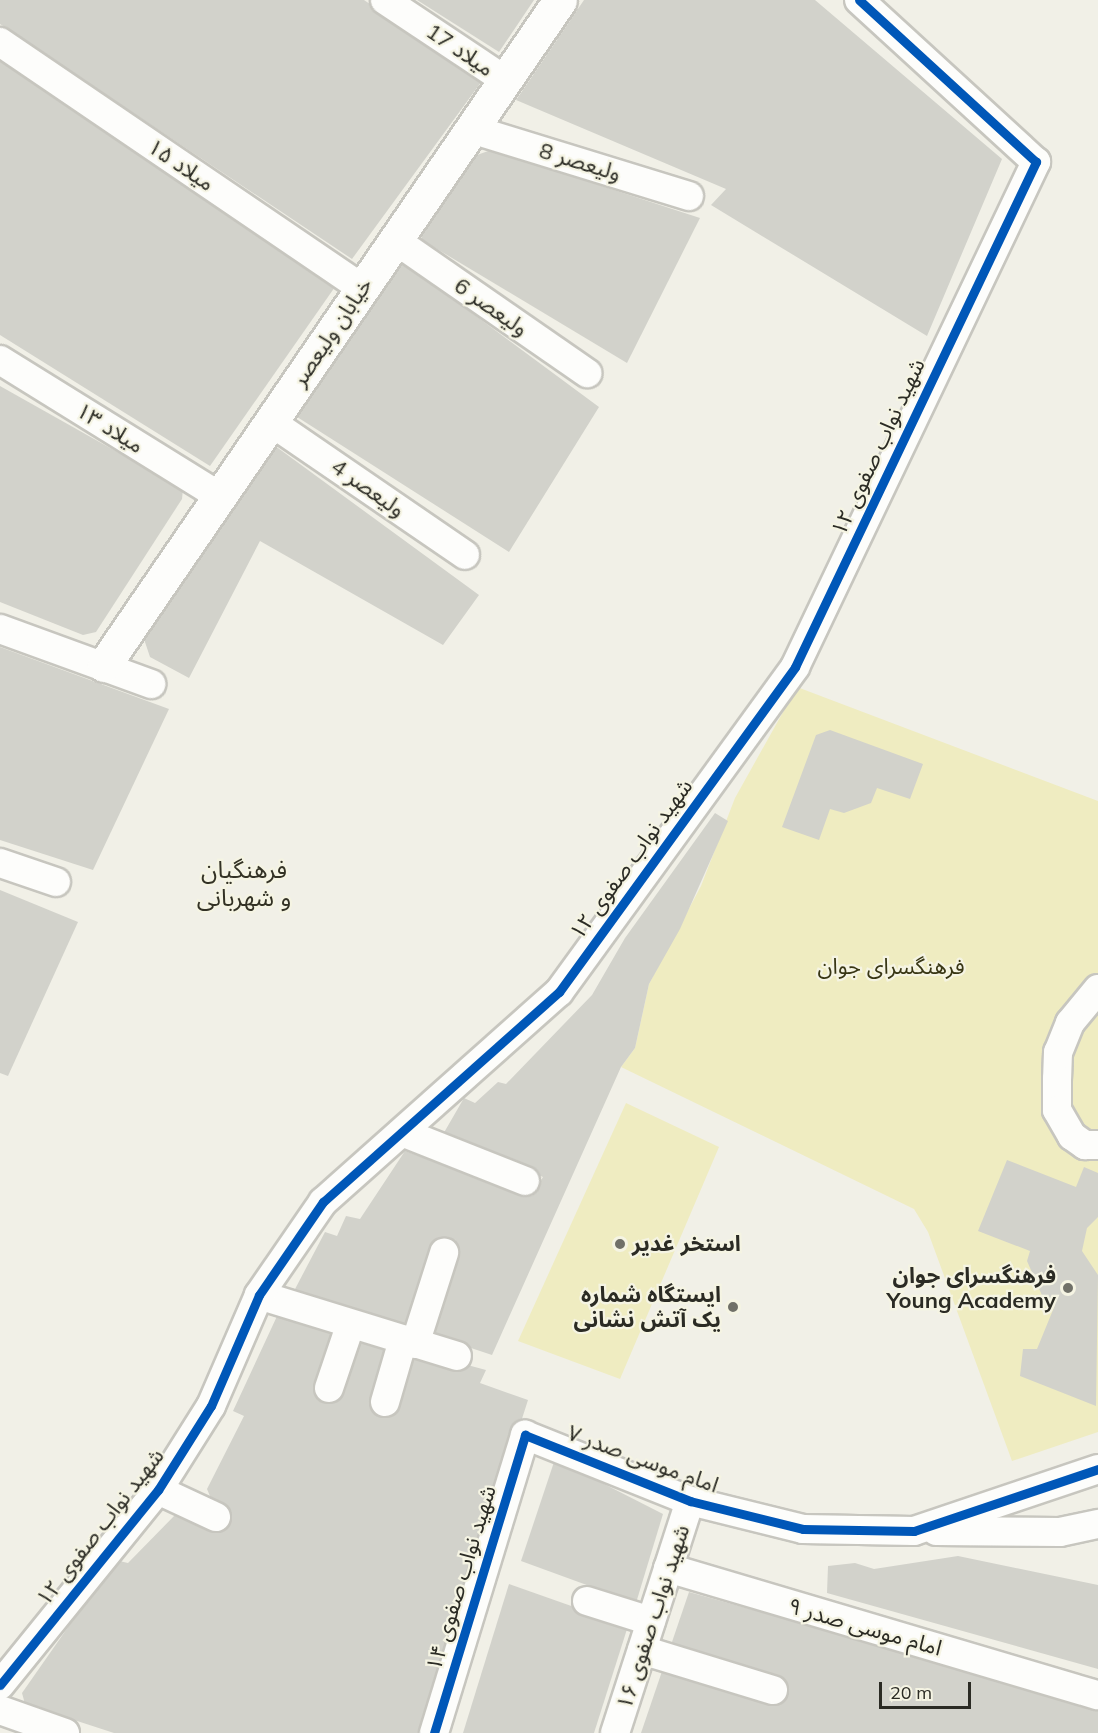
<!DOCTYPE html>
<html>
<head>
<meta charset="utf-8">
<style>
  body { margin:0 }
  #map { position:relative; width:1098px; height:1733px; overflow:hidden; background:#f1f0e7; font-family:Mulish,"Noto Sans Arabic",sans-serif }
  div>[style] { position:absolute }
  .green>* { inset:0; background:#efecc1 }
  .building>* { inset:0; background:#d2d2cb }
  .roads { filter:drop-shadow(2px 0 #c7c6bf) drop-shadow(-2px 0 #c7c6bf) drop-shadow(0 2px #c7c6bf) drop-shadow(0 -2px #c7c6bf) }
  .minor>* { height:28px; margin:-14px; padding:0 14px; transform-origin:14px; border-radius:14px; background:#fdfdfb }
  .tertiary>* { height:33px; margin:-16.5px; padding:0 16.5px; transform-origin:16.5px; border-radius:16.5px; background:#fdfdfb }
  .cycleway>* { height:9px; margin:-4.5px; padding:0 4.5px; transform-origin:4.5px; border-radius:4.5px; background:#0057b8 }
  .dots>* { width:16px; height:16px; translate:-50% -50%; box-sizing:border-box; border:3px solid #f5f4e3; border-radius:50% }
  span { translate:-50% -50%; white-space:nowrap; text-align:center; line-height:1.15; -webkit-text-stroke:4.5px #f5f4e3; paint-order:stroke }
  .street-label { font-size:22px; color:#2b2b24 }
  .park-label { font-size:22px; color:#383614 }
  .poi-label { font-size:22px; color:#2b2b24; font-weight:700 }
  .left { translate:0 -50%; text-align:left }
  .right { translate:-100% -50%; text-align:right }
  .neighbourhood-label { font-size:24px; color:#333225 }
  .scale { position:absolute; left:879px; top:1682px; width:92px; height:27px; box-sizing:border-box; border:3px solid #2b2b24; border-top:0; padding-left:8px; font-size:18px; line-height:21px; white-space:nowrap; color:#2b2b24; -webkit-text-stroke:4px #f5f4e3; paint-order:stroke }
</style>
</head>
<body>
<div id="map">
  <div class="green">
    <div style="clip-path:polygon(797px 687px,1098px 801px,1098px 1432px,1012px 1461px,928px 1232px,914px 1209px,621px 1067px,635px 1048px,649px 984px,701px 886px,735px 798px)"></div>
    <div style="clip-path:polygon(626px 1103px,719px 1147px,620px 1379px,518px 1341px)"></div>
  </div>
  <div class="building">
    <div style="clip-path:polygon(0 0,364px 0,482px 81px,352px 259px,0 24px)"></div>
    <div style="clip-path:polygon(417px 0,534px 0,499px 52px)"></div>
    <div style="clip-path:polygon(584px 0,815px 0,1002px 159px,927px 336px,711px 205px,726px 189px,516px 100px)"></div>
    <div style="clip-path:polygon(0 58px,337px 284px,210px 466px,0 335px)"></div>
    <div style="clip-path:polygon(491px 150px,700px 218px,627px 363px,422px 240px,420px 226px,446px 166px)"></div>
    <div style="clip-path:polygon(403px 262px,599px 407px,509px 552px,294px 415px,301px 408px,293px 403px,386px 264px)"></div>
    <div style="clip-path:polygon(0 386px,183px 489px,182px 499px,96px 632px,83px 635px,0 602px)"></div>
    <div style="clip-path:polygon(267px 440px,479px 595px,443px 645px,260px 541px,189px 678px,150px 657px,142px 633px)"></div>
    <div style="clip-path:polygon(0 647px,169px 709px,93px 870px,0 840px)"></div>
    <div style="clip-path:polygon(830px 730px,923px 764px,910px 799px,877px 788px,871px 803px,844px 813px,830px 809px,819px 840px,782px 827px,816px 735px)"></div>
    <div style="clip-path:polygon(715px 813px,728px 821px,680px 929px,649px 984px,635px 1048px,621px 1067px,492px 1355px,426px 1333px,456px 1240px,443px 1237px,413px 1330px,294px 1291px,325px 1232px,337px 1236px,346px 1216px,360px 1219px,405px 1151px,532px 1196px,543px 1177px,442px 1136px,464px 1098px,475px 1103px,498px 1082px,506px 1084px,592px 995px,625px 938px)"></div>
    <div style="clip-path:polygon(0 890px,78px 922px,8px 1076px,0 1073px)"></div>
    <div style="clip-path:polygon(1007px 1160px,1076px 1187px,1084px 1167px,1098px 1173px,1098px 1217px,1087px 1228px,1082px 1251px,1098px 1275px,1096px 1406px,1020px 1376px,1023px 1349px,1037px 1349px,1055px 1305px,1044px 1300px,1027px 1261px,1030px 1251px,978px 1231px)"></div>
    <div style="clip-path:polygon(278px 1314px,486px 1370px,480px 1383px,528px 1400px,421px 1733px,114px 1733px,25px 1704px,22px 1693px,115px 1560px,128px 1563px,176px 1514px,224px 1531px,228px 1507px,212px 1501px,207px 1489px,244px 1416px,233px 1411px)"></div>
    <div style="clip-path:polygon(555px 1459px,663px 1514px,636px 1603px,521px 1561px)"></div>
    <div style="clip-path:polygon(958px 1556px,1098px 1585px,1098px 1669px,827px 1593px,828px 1566px,855px 1563px,874px 1569px)"></div>
    <div style="clip-path:polygon(509px 1584px,628px 1626px,594px 1733px,463px 1733px)"></div>
    <div style="clip-path:polygon(689px 1592px,1098px 1707px,1098px 1733px,641px 1733px)"></div>
  </div>
  <div class="roads">
    <div class="minor">
      <div style="left:385px;top:0;width:144px;rotate:33.7deg"></div>
      <div style="left:0;top:42px;width:438px;rotate:34.2deg"></div>
      <div style="left:471px;top:129px;width:228px;rotate:17.1deg"></div>
      <div style="left:395px;top:240px;width:234px;rotate:34.7deg"></div>
      <div style="left:0;top:360px;width:258px;rotate:31.8deg"></div>
      <div style="left:271px;top:422px;width:235px;rotate:34.4deg"></div>
      <div style="left:0;top:629px;width:161px;rotate:20deg"></div>
      <div style="left:0;top:863px;width:59px;rotate:18.7deg"></div>
      <div style="left:1098px;top:989px;width:44px;rotate:129.5deg"></div>
      <div style="left:1070px;top:1023px;width:31px;rotate:112deg"></div>
      <div style="left:1058px;top:1052px;width:27px;rotate:92deg"></div>
      <div style="left:1057px;top:1079px;width:31px;rotate:90deg"></div>
      <div style="left:1057px;top:1110px;width:30px;rotate:60deg"></div>
      <div style="left:1072px;top:1136px;width:16px;rotate:35deg"></div>
      <div style="left:1085px;top:1145px;width:13px"></div>
      <div style="left:404px;top:1133px;width:130px;rotate:21.6deg"></div>
      <div style="left:259px;top:1295px;width:207px;rotate:17.1deg"></div>
      <div style="left:415px;top:1344px;width:96px;rotate:-72.3deg"></div>
      <div style="left:329px;top:1388px;width:65px;rotate:-71.3deg"></div>
      <div style="left:385px;top:1402px;width:65px;rotate:-73.8deg"></div>
      <div style="left:158px;top:1490px;width:64px;rotate:25deg"></div>
      <div style="left:936px;top:1531px;width:124px;rotate:0.5deg"></div>
      <div style="left:1060px;top:1532px;width:39px;rotate:-12deg"></div>
      <div style="left:668px;top:1568px;width:448px;rotate:16.5deg"></div>
      <div style="left:587px;top:1601px;width:67px;rotate:17.4deg"></div>
      <div style="left:642px;top:1650px;width:137px;rotate:17deg"></div>
      <div style="left:0;top:1685px;width:251px;rotate:-51deg"></div>
      <div style="left:158px;top:1490px;width:99px;rotate:-57.8deg"></div>
      <div style="left:211px;top:1406px;width:121px;rotate:-66.6deg"></div>
      <div style="left:259px;top:1295px;width:113px;rotate:-55.5deg"></div>
      <div style="left:323px;top:1202px;width:316px;rotate:-41.7deg"></div>
      <div style="left:559px;top:992px;width:402px;rotate:-54deg"></div>
      <div style="left:795px;top:667px;width:560px;rotate:-64.49deg"></div>
      <div style="left:1036px;top:162px;width:240px;rotate:-137.5deg"></div>
      <div style="left:0;top:1710px;width:69px;rotate:19.5deg"></div>
      <div style="left:434px;top:1733px;width:312px;rotate:-73deg"></div>
      <div style="left:525px;top:1435px;width:178px;rotate:21.8deg"></div>
      <div style="left:690px;top:1501px;width:116px;rotate:13.9deg"></div>
      <div style="left:803px;top:1529px;width:111px;rotate:1deg"></div>
      <div style="left:914px;top:1531px;width:194px;rotate:-18.6deg"></div>
      <div style="left:615px;top:1733px;width:244px;rotate:-72.1deg"></div>
    </div>
    <div class="tertiary">
      <div style="left:104px;top:665px;width:806px;rotate:-55.56deg"></div>
    </div>
  </div>
  <div class="cycleway">
    <div style="left:0;top:1685px;width:251px;rotate:-51deg"></div>
    <div style="left:158px;top:1490px;width:99px;rotate:-57.8deg"></div>
    <div style="left:211px;top:1406px;width:121px;rotate:-66.6deg"></div>
    <div style="left:259px;top:1295px;width:113px;rotate:-55.5deg"></div>
    <div style="left:323px;top:1202px;width:316px;rotate:-41.7deg"></div>
    <div style="left:559px;top:992px;width:402px;rotate:-54deg"></div>
    <div style="left:795px;top:667px;width:560px;rotate:-64.49deg"></div>
    <div style="left:1036px;top:162px;width:240px;rotate:-137.5deg"></div>
    <div style="left:434px;top:1733px;width:312px;rotate:-73deg"></div>
    <div style="left:525px;top:1435px;width:178px;rotate:21.8deg"></div>
    <div style="left:690px;top:1501px;width:116px;rotate:13.9deg"></div>
    <div style="left:803px;top:1529px;width:111px;rotate:1deg"></div>
    <div style="left:914px;top:1531px;width:194px;rotate:-18.6deg"></div>
  </div>
  <div class="dots">
    <div style="left:620px;top:1244px;background:#707068"></div>
    <div style="left:1068px;top:1288px;background:#707068"></div>
    <div style="left:733px;top:1307px;background:#707068"></div>
  </div>
  <div class="street-label">
    <span style="left:460px;top:50px;rotate:34deg">میلاد 17</span>
    <span style="left:580px;top:162px;rotate:17deg">ولیعصر 8</span>
    <span style="left:181px;top:165px;rotate:34deg">میلاد ۱۵</span>
    <span style="left:491px;top:307px;rotate:35deg">ولیعصر 6</span>
    <span style="left:332px;top:332px;rotate:-56deg">خیابان ولیعصر</span>
    <span style="left:110px;top:428px;rotate:32deg">میلاد ۱۳</span>
    <span style="left:878px;top:447px;rotate:-65deg">شهید نواب صفوی ۱۲</span>
    <span style="left:368px;top:488px;rotate:35deg">ولیعصر 4</span>
    <span style="left:631px;top:859px;rotate:-54deg">شهید نواب صفوی ۱۲</span>
    <span style="left:643px;top:1459px;rotate:20deg">امام موسی صدر ۷</span>
    <span style="left:100px;top:1527px;rotate:-52deg">شهید نواب صفوی ۱۲</span>
    <span style="left:461px;top:1578px;rotate:-73deg">شهید نواب صفوی ۱۴</span>
    <span style="left:653px;top:1617px;rotate:-72deg">شهید نواب صفوی ۱۶</span>
    <span style="left:865px;top:1627px;rotate:16deg">امام موسی صدر ۹</span>
  </div>
  <div class="park-label">
    <span style="left:891px;top:967px">فرهنگسرای جوان</span>
  </div>
  <div class="poi-label">
    <span class="left" style="left:632px;top:1244px">استخر غدیر</span>
    <span class="right" style="left:1056px;top:1288px">فرهنگسرای جوان<br>Young Academy</span>
    <span class="right" style="left:721px;top:1307px">ایستگاه شماره<br>یک آتش نشانی</span>
  </div>
  <div class="neighbourhood-label">
    <span style="left:244px;top:884px">فرهنگیان<br>و شهربانی</span>
  </div>
  <div class="scale">20 m</div>
</div>
</body>
</html>
